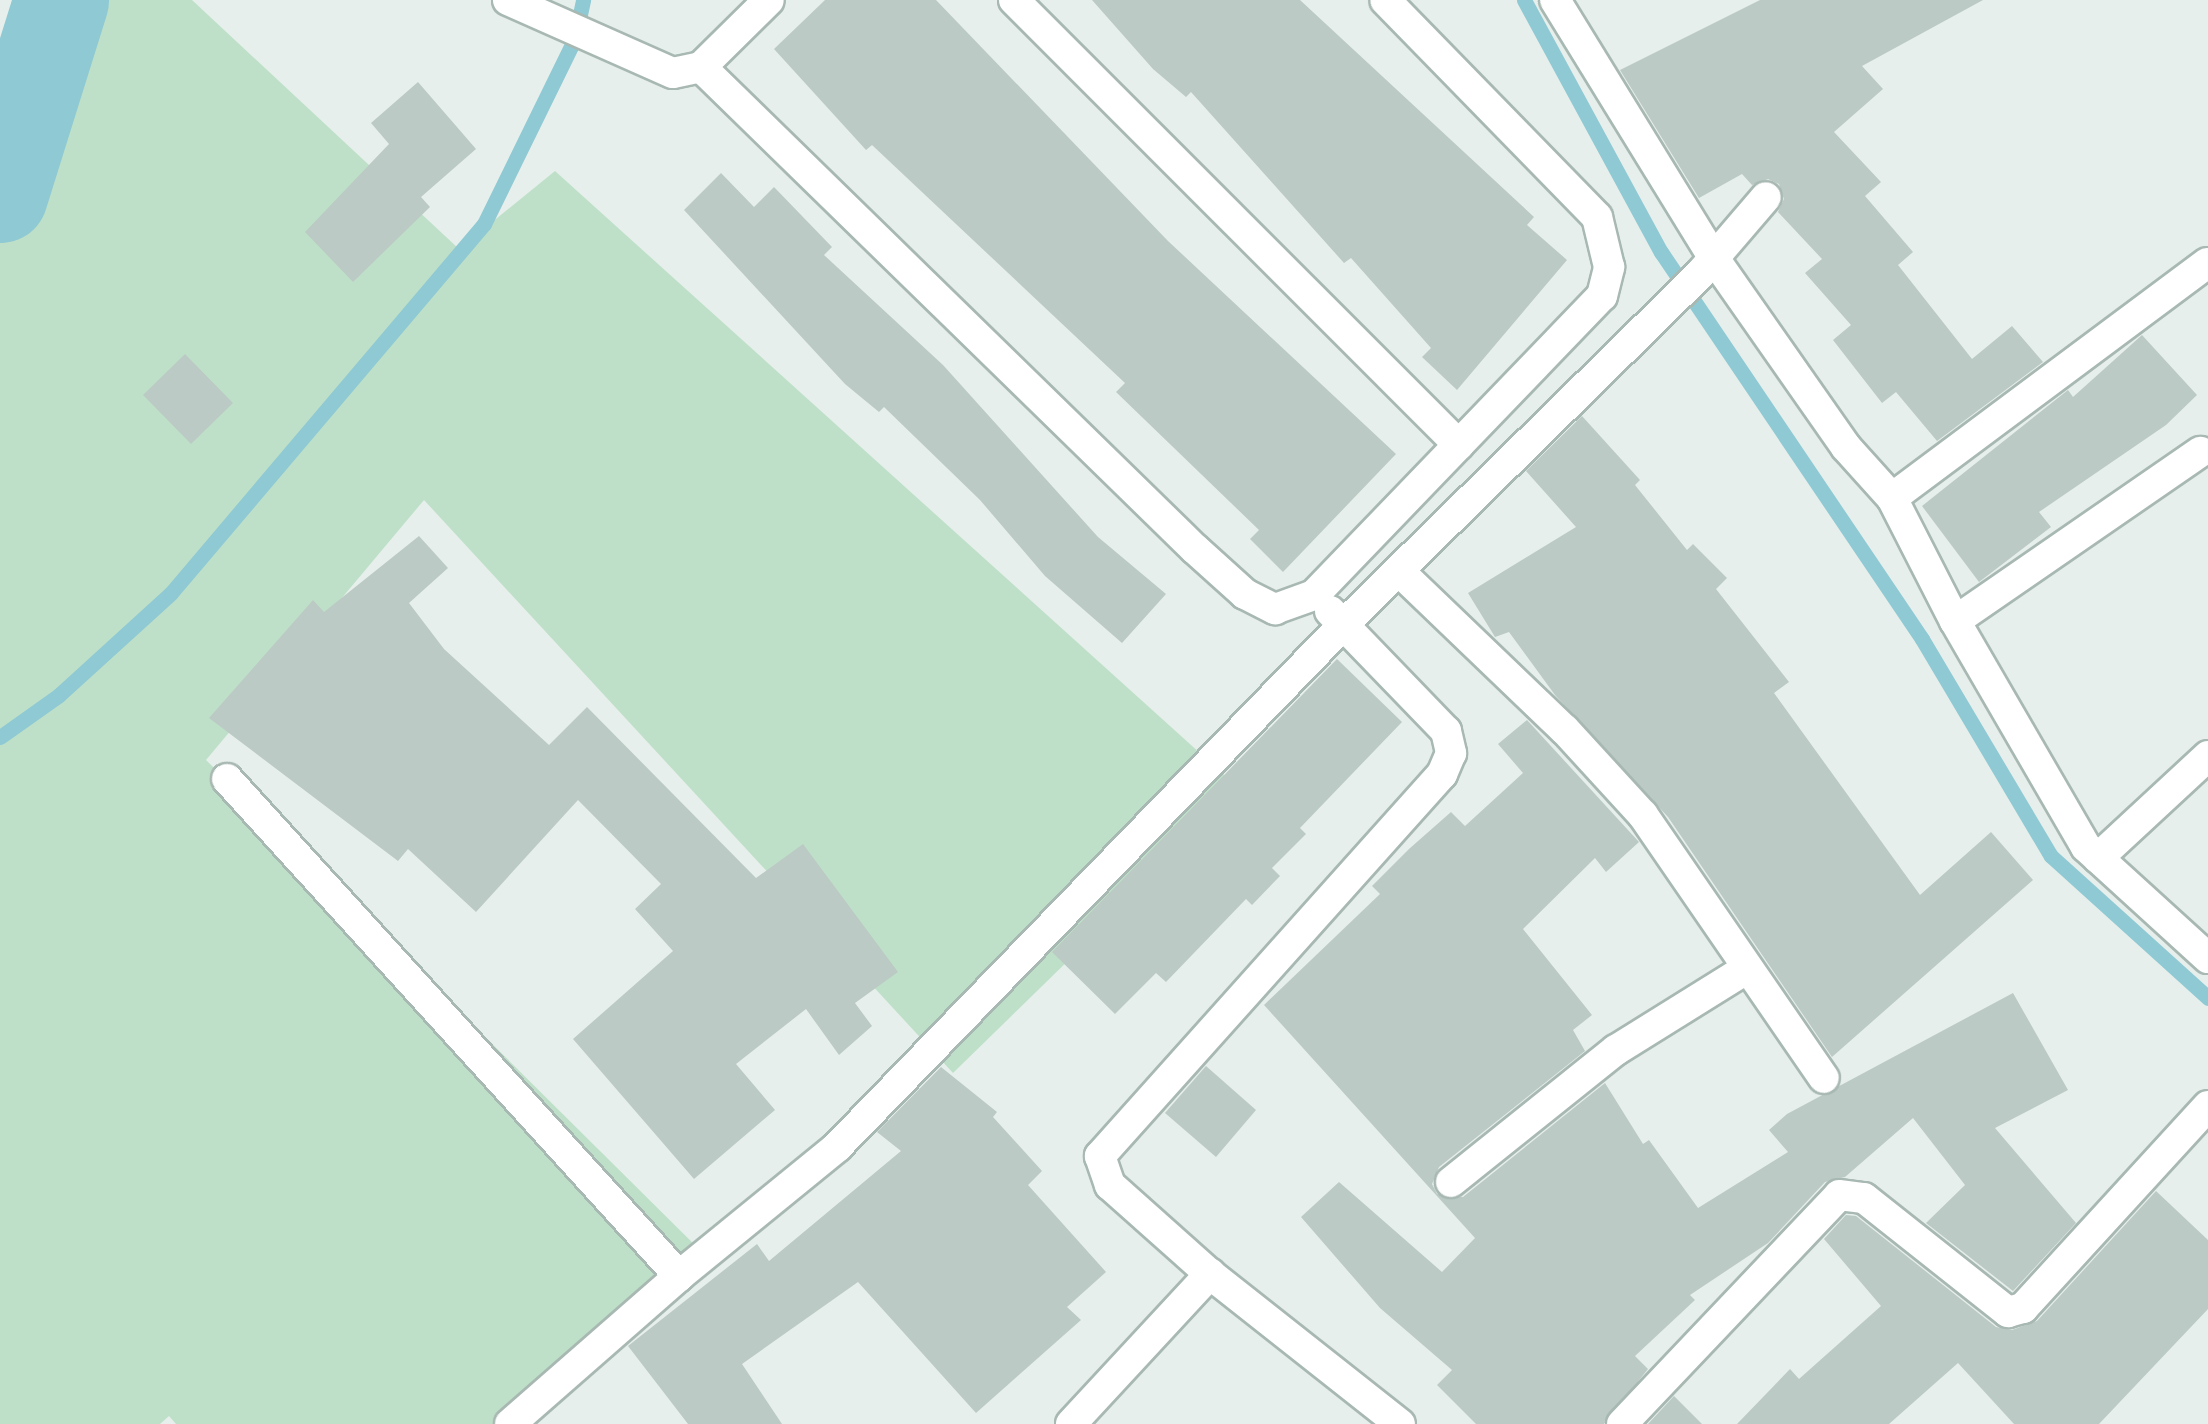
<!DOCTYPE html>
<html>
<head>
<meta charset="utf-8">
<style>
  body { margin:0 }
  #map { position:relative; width:2208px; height:1424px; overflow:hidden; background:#e6efeb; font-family:Mulish,sans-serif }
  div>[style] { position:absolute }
  .green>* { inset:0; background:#bfe0c8 }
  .stream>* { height:15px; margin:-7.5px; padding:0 7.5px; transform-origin:7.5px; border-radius:7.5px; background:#8ec9d4 }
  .river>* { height:95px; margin:-47.5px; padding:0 47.5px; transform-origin:47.5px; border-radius:47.5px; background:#8ec9d4 }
  .building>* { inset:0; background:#bbcac4 }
  .roads { filter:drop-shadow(2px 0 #a8b8b2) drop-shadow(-2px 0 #a8b8b2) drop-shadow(0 2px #a8b8b2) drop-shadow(0 -2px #a8b8b2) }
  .minor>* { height:30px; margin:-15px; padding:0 15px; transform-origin:15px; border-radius:15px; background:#fff }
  span { translate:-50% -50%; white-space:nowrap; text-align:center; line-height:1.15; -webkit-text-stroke:8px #f7fbf9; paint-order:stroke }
</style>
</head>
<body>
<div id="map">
  <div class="green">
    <div style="clip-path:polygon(28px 0,192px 0,459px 249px,555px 171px,1242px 791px,953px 1073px,424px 500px,206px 760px,715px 1265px,537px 1424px,176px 1424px,169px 1416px,160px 1424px,0 1424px,0 96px)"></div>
  </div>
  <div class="stream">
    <div style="left:1524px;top:0;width:287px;rotate:61.5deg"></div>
    <div style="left:1661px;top:252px;width:467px;rotate:56deg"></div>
    <div style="left:1922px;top:639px;width:252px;rotate:59.3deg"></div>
    <div style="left:2051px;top:856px;width:212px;rotate:42.1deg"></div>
    <div style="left:0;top:737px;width:72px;rotate:-35.4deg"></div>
    <div style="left:59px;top:695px;width:151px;rotate:-42.3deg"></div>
    <div style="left:171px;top:593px;width:484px;rotate:-49.7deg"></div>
    <div style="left:484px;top:224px;width:207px;rotate:-63.9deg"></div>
    <div style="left:575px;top:38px;width:39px;rotate:-78deg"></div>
  </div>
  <div class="river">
    <div style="left:0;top:195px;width:204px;rotate:-72.6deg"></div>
  </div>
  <div class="building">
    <div style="clip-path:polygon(825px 0,936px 0,1168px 241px,1396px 454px,1283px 572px,1250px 539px,1259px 530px,1116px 392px,1125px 383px,872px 145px,866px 150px,774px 49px)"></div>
    <div style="clip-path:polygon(1092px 0,1300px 0,1534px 217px,1527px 225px,1567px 260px,1457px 390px,1422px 357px,1431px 348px,1351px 258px,1344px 263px,1191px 92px,1186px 97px,1153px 69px)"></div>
    <div style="clip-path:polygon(1760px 0,1983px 0,1862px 66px,1883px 89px,1834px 132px,1881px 182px,1865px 196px,1913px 252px,1898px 265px,1972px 359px,2012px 326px,2043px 362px,1937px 441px,1896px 392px,1882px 403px,1833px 340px,1851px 325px,1805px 273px,1822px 259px,1778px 212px,1784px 199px,1779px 184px,1768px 179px,1752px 185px,1742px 174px,1699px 198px,1620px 70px)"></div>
    <div style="clip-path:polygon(418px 82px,476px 149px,421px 197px,430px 207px,353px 282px,305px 232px,389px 144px,371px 123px)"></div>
    <div style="clip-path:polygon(721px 173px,754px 207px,774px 187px,832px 247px,824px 255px,943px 365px,1098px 537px,1166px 594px,1122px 643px,1045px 576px,980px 500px,884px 407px,879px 412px,845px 384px,684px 210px)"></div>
    <div style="clip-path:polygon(2142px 335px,2197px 395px,2166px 425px,2039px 512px,2051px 527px,1979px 582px,1922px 506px,2068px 390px,2073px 397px)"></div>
    <div style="clip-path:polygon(185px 354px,233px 403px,191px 444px,143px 395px)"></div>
    <div style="clip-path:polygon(1582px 416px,1640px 480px,1635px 485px,1687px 550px,1693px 544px,1727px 578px,1716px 589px,1789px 682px,1774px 693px,1920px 895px,1991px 832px,2033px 880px,1832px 1057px,1668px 817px,1555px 695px,1509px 632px,1495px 637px,1468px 593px,1576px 527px,1526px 471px)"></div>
    <div style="clip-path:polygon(419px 536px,448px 568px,409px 603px,444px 649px,549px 745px,587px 707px,756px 878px,803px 844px,898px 972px,855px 1003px,872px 1026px,839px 1055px,806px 1009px,736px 1064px,775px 1110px,694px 1179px,573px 1039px,673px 951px,635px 909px,661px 884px,578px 800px,476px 912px,408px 849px,398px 861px,209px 718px,313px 600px,324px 612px)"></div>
    <div style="clip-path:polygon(1337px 659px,1402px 722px,1300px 828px,1306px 834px,1272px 868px,1280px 876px,1252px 905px,1246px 899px,1166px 982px,1156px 973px,1115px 1014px,1052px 952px)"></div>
    <div style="clip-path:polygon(1527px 720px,1639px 842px,1606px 872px,1595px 858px,1523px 929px,1592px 1015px,1573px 1030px,1585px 1051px,1439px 1167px,1432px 1184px,1437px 1194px,1463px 1197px,1605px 1083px,1643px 1144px,1649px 1140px,1698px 1208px,1788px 1152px,1769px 1130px,1787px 1114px,2013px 993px,2068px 1090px,1995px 1128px,2076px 1223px,2013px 1291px,1926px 1223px,1965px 1185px,1913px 1118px,1845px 1177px,1825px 1182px,1768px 1243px,1690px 1295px,1695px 1300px,1635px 1356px,1648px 1369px,1604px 1424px,1476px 1424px,1437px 1385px,1452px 1370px,1380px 1308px,1301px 1217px,1339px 1182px,1442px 1272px,1475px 1238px,1264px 1005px,1380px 894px,1372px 886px,1409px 849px,1451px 812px,1465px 826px,1523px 773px,1498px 744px)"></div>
    <div style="clip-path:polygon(1206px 1066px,1256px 1110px,1216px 1157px,1165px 1113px)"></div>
    <div style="clip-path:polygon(941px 1067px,997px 1112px,993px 1117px,1042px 1171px,1028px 1185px,1106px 1272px,1067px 1307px,1081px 1320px,976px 1413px,858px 1282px,742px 1364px,782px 1424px,688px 1424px,628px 1346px,757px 1244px,769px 1261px,901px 1151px,877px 1132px)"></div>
    <div style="clip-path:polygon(2156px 1191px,2208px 1240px,2208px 1309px,2099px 1424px,2014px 1424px,1958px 1363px,1889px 1424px,1737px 1424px,1790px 1369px,1799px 1379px,1881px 1306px,1824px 1239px,1846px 1215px,1856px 1216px,1996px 1327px,2012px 1330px,2037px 1321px)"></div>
    <div style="clip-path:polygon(1674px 1396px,1702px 1424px,1648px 1424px)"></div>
  </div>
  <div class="roads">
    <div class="minor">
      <div style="left:508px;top:0;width:180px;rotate:23.9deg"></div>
      <div style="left:673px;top:73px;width:29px;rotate:-12deg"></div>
      <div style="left:701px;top:67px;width:95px;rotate:-44.6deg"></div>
      <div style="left:1014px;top:0;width:629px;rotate:45deg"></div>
      <div style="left:1555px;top:0;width:302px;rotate:58.4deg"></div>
      <div style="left:1713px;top:257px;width:232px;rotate:55deg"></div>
      <div style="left:1846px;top:447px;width:69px;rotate:48deg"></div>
      <div style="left:1892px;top:498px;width:138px;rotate:62.9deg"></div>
      <div style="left:1955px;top:621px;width:261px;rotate:59.9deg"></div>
      <div style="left:2086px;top:847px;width:165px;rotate:42.3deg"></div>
      <div style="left:701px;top:67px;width:690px;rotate:44.3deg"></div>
      <div style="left:1195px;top:549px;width:67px;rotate:42deg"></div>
      <div style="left:1245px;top:594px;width:34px;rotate:27deg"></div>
      <div style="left:1275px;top:609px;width:41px;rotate:-19.7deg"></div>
      <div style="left:1314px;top:595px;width:415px;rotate:-46.1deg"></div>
      <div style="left:1602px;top:296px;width:30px;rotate:-76deg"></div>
      <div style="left:1609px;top:267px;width:51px;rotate:-103.5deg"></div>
      <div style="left:1597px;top:217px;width:303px;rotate:-134.3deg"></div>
      <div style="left:1892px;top:498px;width:393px;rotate:-36.7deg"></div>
      <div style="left:1400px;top:572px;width:228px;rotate:43.8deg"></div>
      <div style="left:1565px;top:730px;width:115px;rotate:47.5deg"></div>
      <div style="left:1643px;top:815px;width:319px;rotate:55.5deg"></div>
      <div style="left:1330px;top:611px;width:167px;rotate:46deg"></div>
      <div style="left:1446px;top:731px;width:23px;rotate:77deg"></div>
      <div style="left:1451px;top:753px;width:23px;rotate:113deg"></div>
      <div style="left:1442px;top:774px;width:513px;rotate:131.84deg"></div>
      <div style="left:1100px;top:1156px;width:31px;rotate:71deg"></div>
      <div style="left:1110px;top:1185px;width:134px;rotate:41.7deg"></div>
      <div style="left:1210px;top:1274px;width:242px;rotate:38.3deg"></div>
      <div style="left:1955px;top:621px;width:298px;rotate:-34.6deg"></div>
      <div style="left:227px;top:779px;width:672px;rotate:47.71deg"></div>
      <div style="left:679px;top:1276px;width:204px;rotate:-39.2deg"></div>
      <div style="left:837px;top:1147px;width:728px;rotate:-45.89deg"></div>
      <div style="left:1344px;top:624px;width:499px;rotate:-44.5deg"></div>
      <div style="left:1700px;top:274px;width:101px;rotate:-49.4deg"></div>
      <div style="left:2098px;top:858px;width:150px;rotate:-42.8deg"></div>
      <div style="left:1451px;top:1182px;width:211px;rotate:-38.7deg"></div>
      <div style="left:1616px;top:1050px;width:153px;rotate:-31.9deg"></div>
      <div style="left:510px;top:1424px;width:225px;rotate:-41.2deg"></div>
      <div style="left:1071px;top:1424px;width:205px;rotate:-47.2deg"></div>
      <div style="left:1622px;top:1424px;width:315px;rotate:-46.5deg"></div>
      <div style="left:1839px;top:1195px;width:25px;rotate:7deg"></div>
      <div style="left:1864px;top:1198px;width:184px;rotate:38.4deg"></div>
      <div style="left:2008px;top:1312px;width:16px;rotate:-15deg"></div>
      <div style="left:2023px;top:1308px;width:274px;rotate:-47.5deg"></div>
    </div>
  </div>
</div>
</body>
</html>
